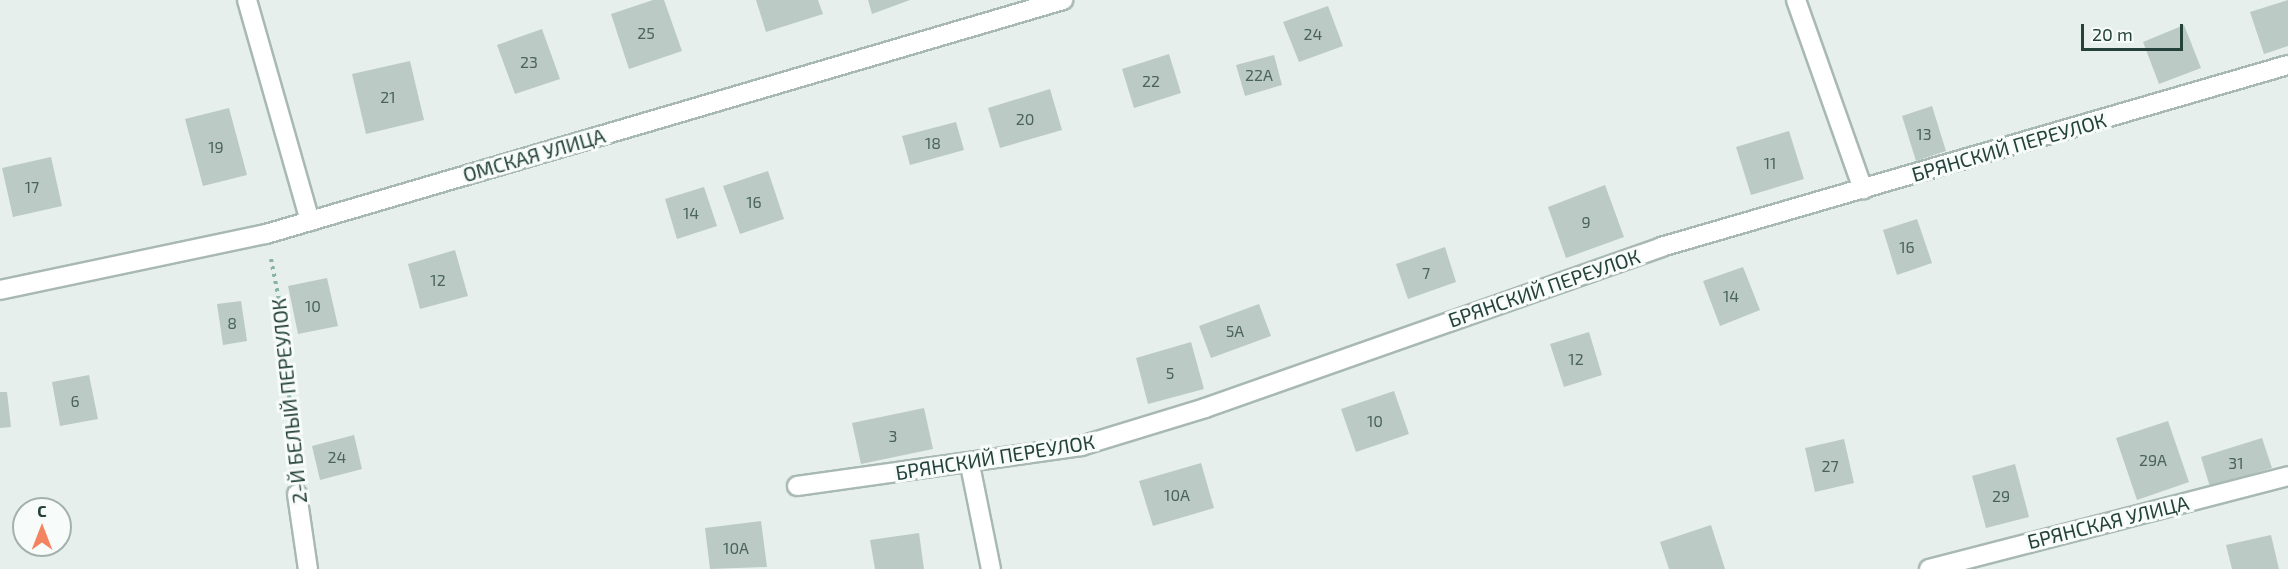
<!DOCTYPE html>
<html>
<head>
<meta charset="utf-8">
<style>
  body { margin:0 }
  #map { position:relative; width:2288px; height:569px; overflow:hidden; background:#e6efeb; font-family:"Exo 2",sans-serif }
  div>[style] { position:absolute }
  .building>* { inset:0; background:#bbcac4 }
  .path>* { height:4px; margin-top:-2px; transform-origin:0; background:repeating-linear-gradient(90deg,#86b3a5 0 3px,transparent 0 7.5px) }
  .roads { filter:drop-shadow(2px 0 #a8b8b2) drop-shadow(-2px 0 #a8b8b2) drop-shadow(0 2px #a8b8b2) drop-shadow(0 -2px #a8b8b2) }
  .minor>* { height:18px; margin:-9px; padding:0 9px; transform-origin:9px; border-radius:9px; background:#fff }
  span { translate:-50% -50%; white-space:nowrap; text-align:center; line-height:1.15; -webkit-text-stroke:6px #f7fbf9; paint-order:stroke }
  .number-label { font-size:16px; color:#4a645c }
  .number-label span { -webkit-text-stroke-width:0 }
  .street-label { font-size:20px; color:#24423a }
  .north { position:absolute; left:12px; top:497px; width:60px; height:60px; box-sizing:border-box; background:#f7fbf9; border:2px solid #a3b1ad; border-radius:50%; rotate:0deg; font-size:16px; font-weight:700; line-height:24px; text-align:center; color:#24423a }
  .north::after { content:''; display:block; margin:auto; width:21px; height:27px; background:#f4845f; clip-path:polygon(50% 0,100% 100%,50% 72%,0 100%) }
  .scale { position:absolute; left:2081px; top:24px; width:102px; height:27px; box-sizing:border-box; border:3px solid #24423a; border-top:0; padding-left:8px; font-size:18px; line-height:21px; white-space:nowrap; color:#24423a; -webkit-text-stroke:4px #f7fbf9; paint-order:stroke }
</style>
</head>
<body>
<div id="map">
  <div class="building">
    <div style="clip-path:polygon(653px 0,664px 0,682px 51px,629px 69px,611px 14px)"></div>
    <div style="clip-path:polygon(756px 0,818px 0,823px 14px,766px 32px)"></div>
    <div style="clip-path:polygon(868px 0,910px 0,872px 14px)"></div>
    <div style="clip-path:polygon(2288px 0,2288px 46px,2264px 54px,2250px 12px)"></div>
    <div style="clip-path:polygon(1328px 6px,1343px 46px,1299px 62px,1283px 22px)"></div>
    <div style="clip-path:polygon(2184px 25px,2201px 68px,2159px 84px,2143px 42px)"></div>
    <div style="clip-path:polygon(542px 29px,560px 79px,515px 94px,497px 45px)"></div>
    <div style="clip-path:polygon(1169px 54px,1181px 93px,1134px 108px,1122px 69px)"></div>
    <div style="clip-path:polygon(1274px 55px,1282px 85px,1245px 96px,1236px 65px)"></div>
    <div style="clip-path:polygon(410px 61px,424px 120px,366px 134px,352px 74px)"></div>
    <div style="clip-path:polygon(1050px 89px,1062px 130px,1000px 148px,988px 108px)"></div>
    <div style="clip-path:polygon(1932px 106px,1946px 151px,1916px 161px,1902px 116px)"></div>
    <div style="clip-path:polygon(229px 108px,247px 175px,203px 186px,185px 119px)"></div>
    <div style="clip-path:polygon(956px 122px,964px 150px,910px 165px,902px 136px)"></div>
    <div style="clip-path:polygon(1789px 131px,1804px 179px,1751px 195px,1736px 147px)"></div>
    <div style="clip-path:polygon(51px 157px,62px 206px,13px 217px,2px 168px)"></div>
    <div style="clip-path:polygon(768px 171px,784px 219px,740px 234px,723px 186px)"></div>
    <div style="clip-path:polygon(1605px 185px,1624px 237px,1566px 258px,1548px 207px)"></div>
    <div style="clip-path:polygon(704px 187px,717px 226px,677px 239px,665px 199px)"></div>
    <div style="clip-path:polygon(1917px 219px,1932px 263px,1897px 275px,1883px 230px)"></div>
    <div style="clip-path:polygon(1445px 247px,1456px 282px,1408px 299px,1396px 264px)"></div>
    <div style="clip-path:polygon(455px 250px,468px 296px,420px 309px,408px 264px)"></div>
    <div style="clip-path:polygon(1743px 267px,1760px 310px,1720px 326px,1703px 281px)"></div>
    <div style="clip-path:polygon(327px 278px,338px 326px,298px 334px,288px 286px)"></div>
    <div style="clip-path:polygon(241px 301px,247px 341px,223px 345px,217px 304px)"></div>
    <div style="clip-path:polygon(1259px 304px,1271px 336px,1211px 358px,1199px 326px)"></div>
    <div style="clip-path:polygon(1589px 332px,1602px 375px,1564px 387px,1550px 344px)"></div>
    <div style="clip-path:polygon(1191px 342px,1204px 389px,1148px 404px,1136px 358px)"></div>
    <div style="clip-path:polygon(89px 375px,98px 419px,60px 426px,52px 382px)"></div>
    <div style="clip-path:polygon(1394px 391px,1409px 434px,1356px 452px,1341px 409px)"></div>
    <div style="clip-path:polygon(0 392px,7px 392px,11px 427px,0 428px)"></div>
    <div style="clip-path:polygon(924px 408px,933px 449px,861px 464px,852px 423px)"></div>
    <div style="clip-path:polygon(2168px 421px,2189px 482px,2137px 500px,2116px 438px)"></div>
    <div style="clip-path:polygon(354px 435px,362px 469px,320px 480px,312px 446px)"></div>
    <div style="clip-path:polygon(2262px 438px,2272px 468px,2210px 487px,2201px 457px)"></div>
    <div style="clip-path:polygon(1844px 439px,1854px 483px,1815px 492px,1805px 448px)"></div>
    <div style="clip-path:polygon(1201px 463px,1214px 508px,1153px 526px,1139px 481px)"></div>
    <div style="clip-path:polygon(2015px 464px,2029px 517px,1986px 528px,1972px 476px)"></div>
    <div style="clip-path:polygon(761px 521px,767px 567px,710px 569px,705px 528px)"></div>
    <div style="clip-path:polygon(1711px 525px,1725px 569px,1669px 569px,1660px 542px)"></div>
    <div style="clip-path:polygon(919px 533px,924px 569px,875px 569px,870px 540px)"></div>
    <div style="clip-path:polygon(2271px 535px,2279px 569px,2232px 569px,2226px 545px)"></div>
  </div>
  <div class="path">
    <div style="left:271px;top:259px;width:62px;rotate:78.9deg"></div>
    <div style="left:283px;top:320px;width:149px;rotate:85.4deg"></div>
  </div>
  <div class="roads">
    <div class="minor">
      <div style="left:247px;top:0;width:230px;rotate:74.1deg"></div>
      <div style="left:1796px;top:0;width:201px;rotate:70.5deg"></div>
      <div style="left:0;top:290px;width:272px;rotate:-11.9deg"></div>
      <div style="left:266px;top:234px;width:831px;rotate:-16.36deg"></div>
      <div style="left:970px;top:465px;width:106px;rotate:78.6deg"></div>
      <div style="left:797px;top:486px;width:287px;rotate:-8deg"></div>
      <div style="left:1081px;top:446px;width:130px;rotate:-17deg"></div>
      <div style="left:1205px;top:408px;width:484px;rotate:-19.4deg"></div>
      <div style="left:1661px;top:247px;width:653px;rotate:-16.19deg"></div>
      <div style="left:297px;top:494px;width:76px;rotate:81.7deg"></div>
      <div style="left:1929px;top:569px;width:371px;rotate:-14.5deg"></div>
    </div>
  </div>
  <div class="number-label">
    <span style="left:646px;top:33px">25</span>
    <span style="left:1313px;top:34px">24</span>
    <span style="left:529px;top:62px">23</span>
    <span style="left:1259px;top:75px">22А</span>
    <span style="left:1151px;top:81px">22</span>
    <span style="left:388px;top:97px">21</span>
    <span style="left:1025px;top:119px">20</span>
    <span style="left:1924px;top:134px">13</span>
    <span style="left:933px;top:143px">18</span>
    <span style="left:216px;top:147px">19</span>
    <span style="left:1770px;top:163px">11</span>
    <span style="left:32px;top:187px">17</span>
    <span style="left:754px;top:202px">16</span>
    <span style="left:691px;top:213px">14</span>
    <span style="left:1586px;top:222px">9</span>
    <span style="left:1907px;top:247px">16</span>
    <span style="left:1426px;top:273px">7</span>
    <span style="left:438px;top:280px">12</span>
    <span style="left:1731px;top:296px">14</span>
    <span style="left:313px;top:306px">10</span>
    <span style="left:232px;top:323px">8</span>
    <span style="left:1235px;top:331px">5А</span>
    <span style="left:1576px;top:359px">12</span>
    <span style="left:1170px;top:373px">5</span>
    <span style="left:75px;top:401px">6</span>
    <span style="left:1375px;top:421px">10</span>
    <span style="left:893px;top:436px">3</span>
    <span style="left:337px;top:457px">24</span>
    <span style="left:2153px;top:460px">29А</span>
    <span style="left:2236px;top:463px">31</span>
    <span style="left:1830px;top:466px">27</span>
    <span style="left:1177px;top:495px">10А</span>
    <span style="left:2001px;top:496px">29</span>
    <span style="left:736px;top:548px">10А</span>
  </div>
  <div class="street-label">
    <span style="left:2009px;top:147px;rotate:-16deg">БРЯНСКИЙ ПЕРЕУЛОК</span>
    <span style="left:534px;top:155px;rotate:-16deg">ОМСКАЯ УЛИЦА</span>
    <span style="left:1544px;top:288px;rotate:-19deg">БРЯНСКИЙ ПЕРЕУЛОК</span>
    <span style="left:289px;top:401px;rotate:-96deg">2-Й БЕЛЫЙ ПЕРЕУЛОК</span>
    <span style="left:995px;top:457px;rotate:-9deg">БРЯНСКИЙ ПЕРЕУЛОК</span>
    <span style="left:2108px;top:522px;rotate:-14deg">БРЯНСКАЯ УЛИЦА</span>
  </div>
  <div class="north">С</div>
  <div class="scale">20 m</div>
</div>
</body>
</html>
